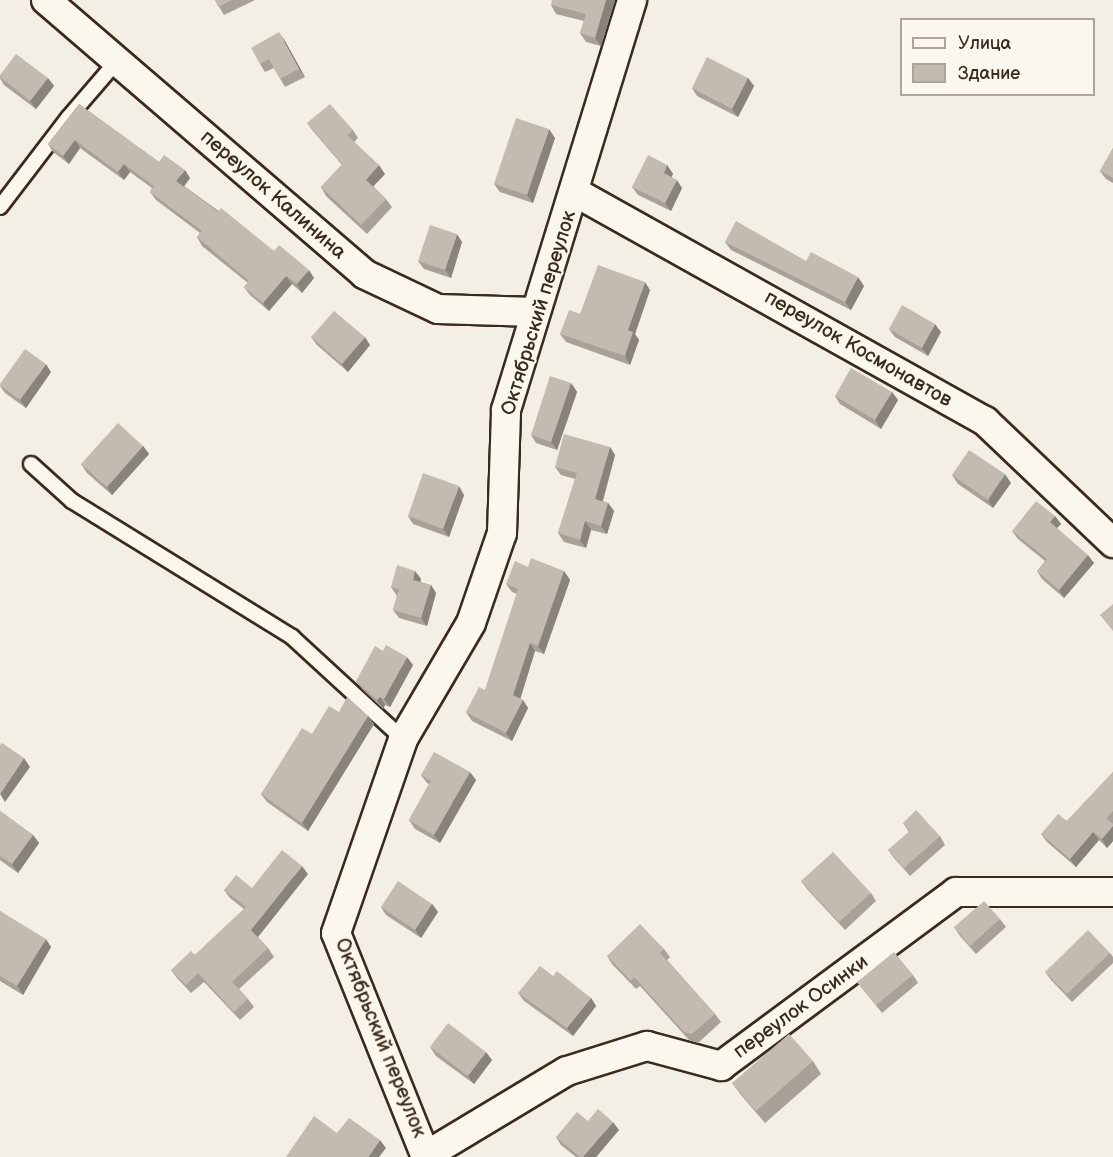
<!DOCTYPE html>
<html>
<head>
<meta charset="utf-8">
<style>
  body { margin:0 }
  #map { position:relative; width:1113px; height:1157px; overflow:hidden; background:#f3efe4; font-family:"Balsamiq Sans",sans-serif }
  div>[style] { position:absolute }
  .roads { filter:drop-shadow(2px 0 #3b2a1e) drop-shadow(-2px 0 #3b2a1e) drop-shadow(0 2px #3b2a1e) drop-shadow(0 -2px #3b2a1e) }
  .service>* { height:14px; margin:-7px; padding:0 7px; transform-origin:7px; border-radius:7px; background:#fbf7ec }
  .minor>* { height:28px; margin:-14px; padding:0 14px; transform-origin:14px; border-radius:14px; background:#fbf7ec }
  .wall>* { inset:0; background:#a8a197 }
  .shaded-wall>* { inset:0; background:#88837b }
  .building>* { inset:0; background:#c3bbb0 }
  span { translate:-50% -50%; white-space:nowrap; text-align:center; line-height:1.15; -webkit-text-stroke:4.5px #fbf7ec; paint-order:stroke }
  .street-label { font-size:20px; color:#3b2a1e }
  .legend { position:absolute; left:900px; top:18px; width:195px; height:78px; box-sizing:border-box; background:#fbf7ec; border:2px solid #aea59a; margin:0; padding:8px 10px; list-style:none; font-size:18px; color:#3b2a1e }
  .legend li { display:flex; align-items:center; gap:12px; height:30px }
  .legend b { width:30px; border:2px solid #aea59a }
</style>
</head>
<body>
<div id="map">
  <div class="roads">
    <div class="service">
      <div style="left:0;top:207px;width:112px;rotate:-52.6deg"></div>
      <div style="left:68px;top:118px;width:75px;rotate:-49.3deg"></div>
      <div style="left:31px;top:464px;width:55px;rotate:42.1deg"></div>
      <div style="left:72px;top:501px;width:259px;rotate:31.7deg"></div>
      <div style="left:292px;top:637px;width:151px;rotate:42.6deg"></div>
    </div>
    <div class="minor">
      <div style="left:46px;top:0;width:420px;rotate:40.7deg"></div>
      <div style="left:364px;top:274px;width:82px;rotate:25.3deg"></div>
      <div style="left:438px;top:309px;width:97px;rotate:1.8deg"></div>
      <div style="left:575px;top:192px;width:470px;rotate:29.2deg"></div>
      <div style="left:985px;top:421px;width:177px;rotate:43.6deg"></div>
      <div style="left:427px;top:1155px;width:163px;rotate:-31deg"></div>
      <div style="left:567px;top:1071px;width:84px;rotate:-17.4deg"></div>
      <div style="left:647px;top:1046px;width:77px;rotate:15.1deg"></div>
      <div style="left:721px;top:1066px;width:292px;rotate:-36.5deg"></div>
      <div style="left:956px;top:892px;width:157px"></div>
      <div style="left:426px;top:1157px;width:241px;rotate:-111.9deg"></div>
      <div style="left:336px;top:933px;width:205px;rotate:-70.9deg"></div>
      <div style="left:403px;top:739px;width:134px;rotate:-59.6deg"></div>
      <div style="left:471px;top:623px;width:95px;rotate:-71deg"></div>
      <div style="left:502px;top:533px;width:123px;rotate:-88.1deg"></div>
      <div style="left:506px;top:410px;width:429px;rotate:-72.9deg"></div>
    </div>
  </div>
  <div class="wall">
    <div style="clip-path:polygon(215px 0,255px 0,224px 15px)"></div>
    <div style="clip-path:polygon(615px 0,601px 46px,586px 42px,580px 33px,584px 21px,556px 14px,551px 5px)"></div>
    <div style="clip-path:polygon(285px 41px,305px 77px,285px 87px,274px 68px,265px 72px,260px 64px)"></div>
    <div style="clip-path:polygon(0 75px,48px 78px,54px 86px,36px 109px,4px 85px,0 78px)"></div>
    <div style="clip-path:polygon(748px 78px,754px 86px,738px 117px,697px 96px,692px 88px)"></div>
    <div style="clip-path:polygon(79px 104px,159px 162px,190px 178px,184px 186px,274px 251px,314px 278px,302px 293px,292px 284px,269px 311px,250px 295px,244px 287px,248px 283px,202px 246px,197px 237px,200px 233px,156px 200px,150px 192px,152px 188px,130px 172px,124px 180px,80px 148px,69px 164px,53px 152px,48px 144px)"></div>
    <div style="clip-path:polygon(307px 123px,353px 130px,358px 138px,354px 142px,385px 174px,373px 186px,386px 199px,392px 207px,367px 234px,326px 196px,321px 187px,342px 165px,313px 131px)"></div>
    <div style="clip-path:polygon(555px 138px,533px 203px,500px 192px,494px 184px)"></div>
    <div style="clip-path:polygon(1113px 148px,1113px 183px,1106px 179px,1100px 171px)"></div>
    <div style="clip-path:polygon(667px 165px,673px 174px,671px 177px,682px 188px,671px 211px,638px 195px,632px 187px)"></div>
    <div style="clip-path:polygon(462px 242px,451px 278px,424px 269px,418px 261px)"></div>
    <div style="clip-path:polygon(725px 242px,806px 261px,864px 286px,851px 310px,731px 250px)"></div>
    <div style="clip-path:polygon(650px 290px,635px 334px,639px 340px,630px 365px,566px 342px,560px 334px,580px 314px)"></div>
    <div style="clip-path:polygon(889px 329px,941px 332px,928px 356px,895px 337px)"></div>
    <div style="clip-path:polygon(311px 337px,370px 345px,348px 372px,317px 345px)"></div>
    <div style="clip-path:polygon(51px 372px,26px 408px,5px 393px,0 386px)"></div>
    <div style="clip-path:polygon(571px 383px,577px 392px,557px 450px,536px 443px,531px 435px)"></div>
    <div style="clip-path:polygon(892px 392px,898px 400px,881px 429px,840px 404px,835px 396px)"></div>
    <div style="clip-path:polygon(143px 446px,149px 454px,112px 495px,87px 473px,81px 464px)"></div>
    <div style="clip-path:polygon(610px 447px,615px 455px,603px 501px,608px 503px,614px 511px,607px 534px,591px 530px,586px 548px,564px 542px,558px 533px,575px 479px,561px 475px,555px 467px)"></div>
    <div style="clip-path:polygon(952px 475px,1011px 483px,993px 508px,958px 484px)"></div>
    <div style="clip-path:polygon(464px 495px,449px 537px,413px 524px,408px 516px)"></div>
    <div style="clip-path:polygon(1055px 516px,1061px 524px,1057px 528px,1094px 563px,1064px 598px,1042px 579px,1037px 571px,1045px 561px,1018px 539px,1012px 531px)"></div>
    <div style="clip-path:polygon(528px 567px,564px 571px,570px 580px,544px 654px,535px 651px,520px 699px,523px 700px,528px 708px,512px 741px,472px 721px,466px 712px,485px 690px,517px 594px,512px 592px,506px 584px)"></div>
    <div style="clip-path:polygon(415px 571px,421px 579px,420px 582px,431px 585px,436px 593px,427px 626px,399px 618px,393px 610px,397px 596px,391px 587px)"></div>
    <div style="clip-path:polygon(413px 665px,390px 707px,385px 705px,383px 709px,362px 689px,356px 681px)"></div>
    <div style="clip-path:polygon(339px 712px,368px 716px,374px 724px,308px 831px,267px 802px,261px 794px,312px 734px)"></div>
    <div style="clip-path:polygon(1113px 772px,1113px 841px,1107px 848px,1099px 840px,1076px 867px,1047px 842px,1041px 834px,1067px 821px)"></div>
    <div style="clip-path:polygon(421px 775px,476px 780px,440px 843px,415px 829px,409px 820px,429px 784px,427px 783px)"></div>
    <div style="clip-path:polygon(0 811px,33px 835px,39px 843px,18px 873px,0 860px)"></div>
    <div style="clip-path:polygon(903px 823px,940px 836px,945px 845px,910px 876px,894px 858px,888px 850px,909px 832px)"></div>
    <div style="clip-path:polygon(308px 874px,258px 937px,268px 948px,274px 957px,239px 989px,248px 999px,254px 1007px,240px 1020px,204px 982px,191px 993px,177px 978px,171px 970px,195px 955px,244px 909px,230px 898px,224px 890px,252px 888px)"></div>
    <div style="clip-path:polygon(801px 881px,871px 893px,876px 901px,845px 930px,807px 889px)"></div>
    <div style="clip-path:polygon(432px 904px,438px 912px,421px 938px,386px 915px,381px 907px)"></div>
    <div style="clip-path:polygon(0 911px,51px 947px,23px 995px,0 981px)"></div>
    <div style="clip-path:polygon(1000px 919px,1006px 927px,976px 954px,960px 936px,954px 927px)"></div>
    <div style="clip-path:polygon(664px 949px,670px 957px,667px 960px,715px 1014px,721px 1022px,698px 1043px,689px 1040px,640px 986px,636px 989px,612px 964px,607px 956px)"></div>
    <div style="clip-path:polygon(1110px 953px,1113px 957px,1113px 963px,1072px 1002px,1051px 980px,1045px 972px)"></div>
    <div style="clip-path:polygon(913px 975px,918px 983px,882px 1013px,857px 982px)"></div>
    <div style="clip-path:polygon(553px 976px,591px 998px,596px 1006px,573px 1036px,524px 1001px,518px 993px)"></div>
    <div style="clip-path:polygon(430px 1047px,492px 1060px,474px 1084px,436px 1056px)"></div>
    <div style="clip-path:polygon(813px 1061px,821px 1074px,765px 1123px,741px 1095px,732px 1083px)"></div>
    <div style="clip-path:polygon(619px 1130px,596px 1157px,576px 1157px,561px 1145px,556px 1137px)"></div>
  </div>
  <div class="shaded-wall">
    <div style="clip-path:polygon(606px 0,615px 0,601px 46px,595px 38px)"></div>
    <div style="clip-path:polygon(279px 32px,285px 41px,305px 77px,299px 69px)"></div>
    <div style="clip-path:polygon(48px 78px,54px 86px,36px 109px,30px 101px)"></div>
    <div style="clip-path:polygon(748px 78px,754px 86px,738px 117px,732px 109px)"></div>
    <div style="clip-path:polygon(549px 129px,555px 138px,533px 203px,527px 195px)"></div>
    <div style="clip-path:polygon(75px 140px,80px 148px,69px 164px,63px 156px)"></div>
    <div style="clip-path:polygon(124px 164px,130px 172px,124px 180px,118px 172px)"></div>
    <div style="clip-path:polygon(379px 165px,385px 174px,372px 188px,366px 180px)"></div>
    <div style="clip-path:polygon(667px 165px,673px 174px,669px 182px,664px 173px)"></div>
    <div style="clip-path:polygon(185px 170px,190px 178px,182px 189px,176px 181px)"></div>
    <div style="clip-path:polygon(677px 180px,682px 188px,671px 211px,665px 203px)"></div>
    <div style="clip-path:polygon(457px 234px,462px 242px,451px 278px,445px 270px)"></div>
    <div style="clip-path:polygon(309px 270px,314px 278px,302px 293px,297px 284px)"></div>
    <div style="clip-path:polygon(286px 276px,292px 284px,269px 311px,263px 303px)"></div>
    <div style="clip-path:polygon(858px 277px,864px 286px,851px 310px,845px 302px)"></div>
    <div style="clip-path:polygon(645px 282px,650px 290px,635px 334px,639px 340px,630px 365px,625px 356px,628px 330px)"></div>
    <div style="clip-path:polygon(935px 324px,941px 332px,928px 356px,922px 348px)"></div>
    <div style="clip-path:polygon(365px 337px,370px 345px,348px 372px,342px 364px)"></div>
    <div style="clip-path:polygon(46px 364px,51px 372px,26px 408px,20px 400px)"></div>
    <div style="clip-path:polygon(571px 383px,577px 392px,557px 450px,551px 442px)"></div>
    <div style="clip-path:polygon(892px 392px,898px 400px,881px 429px,875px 420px)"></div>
    <div style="clip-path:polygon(143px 446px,149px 454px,112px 495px,107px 487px)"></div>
    <div style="clip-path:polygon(610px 447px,615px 455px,601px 507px,595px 499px)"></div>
    <div style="clip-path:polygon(1005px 474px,1011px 483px,993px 508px,988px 500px)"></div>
    <div style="clip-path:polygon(459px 486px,464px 495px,449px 537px,443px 529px)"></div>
    <div style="clip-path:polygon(608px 503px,614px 511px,607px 534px,601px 526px)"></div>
    <div style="clip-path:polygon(1055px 516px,1061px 524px,1055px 530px,1050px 522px)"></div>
    <div style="clip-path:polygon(585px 521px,591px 530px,586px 548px,580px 540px)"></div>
    <div style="clip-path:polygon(1088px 555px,1094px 563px,1064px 598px,1059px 590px)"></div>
    <div style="clip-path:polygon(415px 571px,421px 579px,419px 588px,413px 580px)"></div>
    <div style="clip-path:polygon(564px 571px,570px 580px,544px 654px,538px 646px)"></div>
    <div style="clip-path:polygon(431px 585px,436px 593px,427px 626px,421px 618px)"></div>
    <div style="clip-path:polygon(530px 643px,535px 651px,519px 703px,513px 695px)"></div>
    <div style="clip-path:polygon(407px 657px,413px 665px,390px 707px,384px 699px)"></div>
    <div style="clip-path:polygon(380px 697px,385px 705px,383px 709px,377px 700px)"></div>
    <div style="clip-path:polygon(523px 700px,528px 708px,512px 741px,506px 733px)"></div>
    <div style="clip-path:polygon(368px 716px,374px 724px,308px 831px,302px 823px)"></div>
    <div style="clip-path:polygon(24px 758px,30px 767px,5px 802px,0 794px)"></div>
    <div style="clip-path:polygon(470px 772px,476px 780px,440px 843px,434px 835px)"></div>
    <div style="clip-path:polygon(1113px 826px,1113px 841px,1107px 848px,1102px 839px)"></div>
    <div style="clip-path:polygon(1093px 832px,1099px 840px,1076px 867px,1070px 859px)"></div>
    <div style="clip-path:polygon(33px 835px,39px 843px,18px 873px,12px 864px)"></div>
    <div style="clip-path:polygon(302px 866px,308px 874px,257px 938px,251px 930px)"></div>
    <div style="clip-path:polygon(432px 904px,438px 912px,421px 938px,415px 930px)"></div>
    <div style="clip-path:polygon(46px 939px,51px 947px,23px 995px,17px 986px)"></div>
    <div style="clip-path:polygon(591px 998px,596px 1006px,573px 1036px,567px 1028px)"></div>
    <div style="clip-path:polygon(486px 1052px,492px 1060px,474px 1084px,468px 1076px)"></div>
    <div style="clip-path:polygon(613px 1122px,619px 1130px,596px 1157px,583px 1157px)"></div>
    <div style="clip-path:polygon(380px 1140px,386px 1148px,379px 1157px,368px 1157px)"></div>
  </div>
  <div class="building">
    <div style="clip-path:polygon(215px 0,232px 0,218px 7px)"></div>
    <div style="clip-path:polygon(552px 0,606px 0,595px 38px,580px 33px,586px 14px,551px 5px)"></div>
    <div style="clip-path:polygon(279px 32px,299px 69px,280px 79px,269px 59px,260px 64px,251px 48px)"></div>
    <div style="clip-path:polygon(16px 54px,48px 78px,30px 101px,0 77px,0 75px)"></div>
    <div style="clip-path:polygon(707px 57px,748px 78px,732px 109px,692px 88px)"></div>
    <div style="clip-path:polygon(79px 104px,159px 162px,164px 155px,185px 170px,176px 181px,218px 212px,221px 208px,274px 251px,279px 245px,309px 270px,297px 284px,286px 276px,263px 303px,244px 287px,249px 281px,197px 237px,202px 231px,150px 192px,154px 186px,124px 164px,118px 172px,75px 140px,63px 156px,48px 144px)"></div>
    <div style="clip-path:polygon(330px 104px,353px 130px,347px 135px,379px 165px,366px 180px,386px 199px,361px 225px,321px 187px,342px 164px,307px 123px)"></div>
    <div style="clip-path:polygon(516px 118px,549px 129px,527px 195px,494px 184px)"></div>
    <div style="clip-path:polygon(1113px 148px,1113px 178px,1100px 171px)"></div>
    <div style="clip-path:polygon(648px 155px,667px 165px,664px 173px,677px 180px,665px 203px,632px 187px)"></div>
    <div style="clip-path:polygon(736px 221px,806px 261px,811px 252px,858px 277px,845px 302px,725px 242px)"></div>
    <div style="clip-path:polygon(430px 225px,457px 234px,445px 270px,418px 261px)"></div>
    <div style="clip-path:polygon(598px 265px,645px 282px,628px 330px,633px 332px,625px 356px,560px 334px,569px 310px,580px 314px)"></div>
    <div style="clip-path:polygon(902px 305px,935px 324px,922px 348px,889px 329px)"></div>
    <div style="clip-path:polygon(334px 311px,365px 337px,342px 364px,311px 337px)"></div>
    <div style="clip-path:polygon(25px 349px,46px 364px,20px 400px,0 385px,0 384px)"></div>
    <div style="clip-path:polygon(851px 368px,892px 392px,875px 420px,835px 396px)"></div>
    <div style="clip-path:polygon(550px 376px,571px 383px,551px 442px,531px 435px)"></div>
    <div style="clip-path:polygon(118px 423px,143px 446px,107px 487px,81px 464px)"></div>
    <div style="clip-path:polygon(564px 434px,610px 447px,595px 499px,608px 503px,601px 526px,585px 521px,580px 540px,558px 533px,577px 473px,555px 467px)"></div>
    <div style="clip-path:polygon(969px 450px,1005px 474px,988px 500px,952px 475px)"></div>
    <div style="clip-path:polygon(423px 473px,459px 486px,443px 529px,408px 516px)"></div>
    <div style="clip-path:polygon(1036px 501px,1055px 516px,1050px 522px,1088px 555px,1059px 590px,1037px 571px,1047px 559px,1012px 531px)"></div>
    <div style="clip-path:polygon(531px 558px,564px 571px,538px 646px,530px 643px,513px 695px,523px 700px,506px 733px,466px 712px,479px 687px,485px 690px,518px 589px,506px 584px,515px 561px,528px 567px)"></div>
    <div style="clip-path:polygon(397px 565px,415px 571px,413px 580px,431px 585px,421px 618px,393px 610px,399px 590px,391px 587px)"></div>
    <div style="clip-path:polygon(1113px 604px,1113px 631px,1100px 615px)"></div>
    <div style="clip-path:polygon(386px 645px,407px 657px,384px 699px,380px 697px,377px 700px,356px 681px,375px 646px,383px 651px)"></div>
    <div style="clip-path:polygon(347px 697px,368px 716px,302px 823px,261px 794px,302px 728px,312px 734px,329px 706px,339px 712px)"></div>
    <div style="clip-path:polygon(2px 743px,24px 758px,0 794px,0 745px)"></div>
    <div style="clip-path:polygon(434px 752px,470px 772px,434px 835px,409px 820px,431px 781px,421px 775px)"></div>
    <div style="clip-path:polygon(1113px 772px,1113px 811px,1106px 818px,1113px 824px,1113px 826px,1102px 839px,1093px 832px,1070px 859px,1041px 834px,1058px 814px,1067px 821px)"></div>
    <div style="clip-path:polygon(916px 810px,940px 836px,904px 868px,888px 850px,910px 831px,903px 823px)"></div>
    <div style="clip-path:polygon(0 811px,33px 835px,12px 864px,0 856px)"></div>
    <div style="clip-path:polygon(282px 850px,302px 866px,251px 930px,268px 948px,232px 982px,248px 999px,234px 1012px,198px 973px,186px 985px,171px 970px,191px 951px,195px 955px,246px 907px,224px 890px,236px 875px,252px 888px)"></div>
    <div style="clip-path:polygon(833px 852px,871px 893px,839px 922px,801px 881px)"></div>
    <div style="clip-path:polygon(398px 881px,432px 904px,415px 930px,381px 907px)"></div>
    <div style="clip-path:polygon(984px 901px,1000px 919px,970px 946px,954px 927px)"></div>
    <div style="clip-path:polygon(0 911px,46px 939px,17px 986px,0 976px)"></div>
    <div style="clip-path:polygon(640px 924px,664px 949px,660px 953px,715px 1014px,692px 1034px,684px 1032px,634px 977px,631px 981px,607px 956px)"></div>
    <div style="clip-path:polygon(1088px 930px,1110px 953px,1067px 994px,1045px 972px)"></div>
    <div style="clip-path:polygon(894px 952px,913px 975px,876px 1005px,857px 982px)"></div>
    <div style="clip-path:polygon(540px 966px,553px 976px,557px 971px,591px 998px,567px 1028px,518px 993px)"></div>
    <div style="clip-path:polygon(448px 1023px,486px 1052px,468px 1076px,430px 1047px)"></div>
    <div style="clip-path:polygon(789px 1034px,813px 1061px,756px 1111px,732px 1083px)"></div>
    <div style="clip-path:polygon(598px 1109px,613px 1122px,583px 1157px,580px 1157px,556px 1137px,577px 1112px,588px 1121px)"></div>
    <div style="clip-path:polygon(314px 1116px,337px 1133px,349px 1118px,380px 1140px,368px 1157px,286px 1157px)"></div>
  </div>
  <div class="street-label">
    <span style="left:273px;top:195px;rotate:41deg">переулок Калинина</span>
    <span style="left:539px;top:313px;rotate:-73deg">Октябрьский переулок</span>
    <span style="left:858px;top:349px;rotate:30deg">переулок Космонавтов</span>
    <span style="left:801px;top:1007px;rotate:-36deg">переулок Осинки</span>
    <span style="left:380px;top:1038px;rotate:68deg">Октябрьский переулок</span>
  </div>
  <ul class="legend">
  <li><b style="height:8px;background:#fbf7ec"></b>Улица</li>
  <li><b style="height:16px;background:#c3bbb0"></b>Здание</li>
  </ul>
</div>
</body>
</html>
